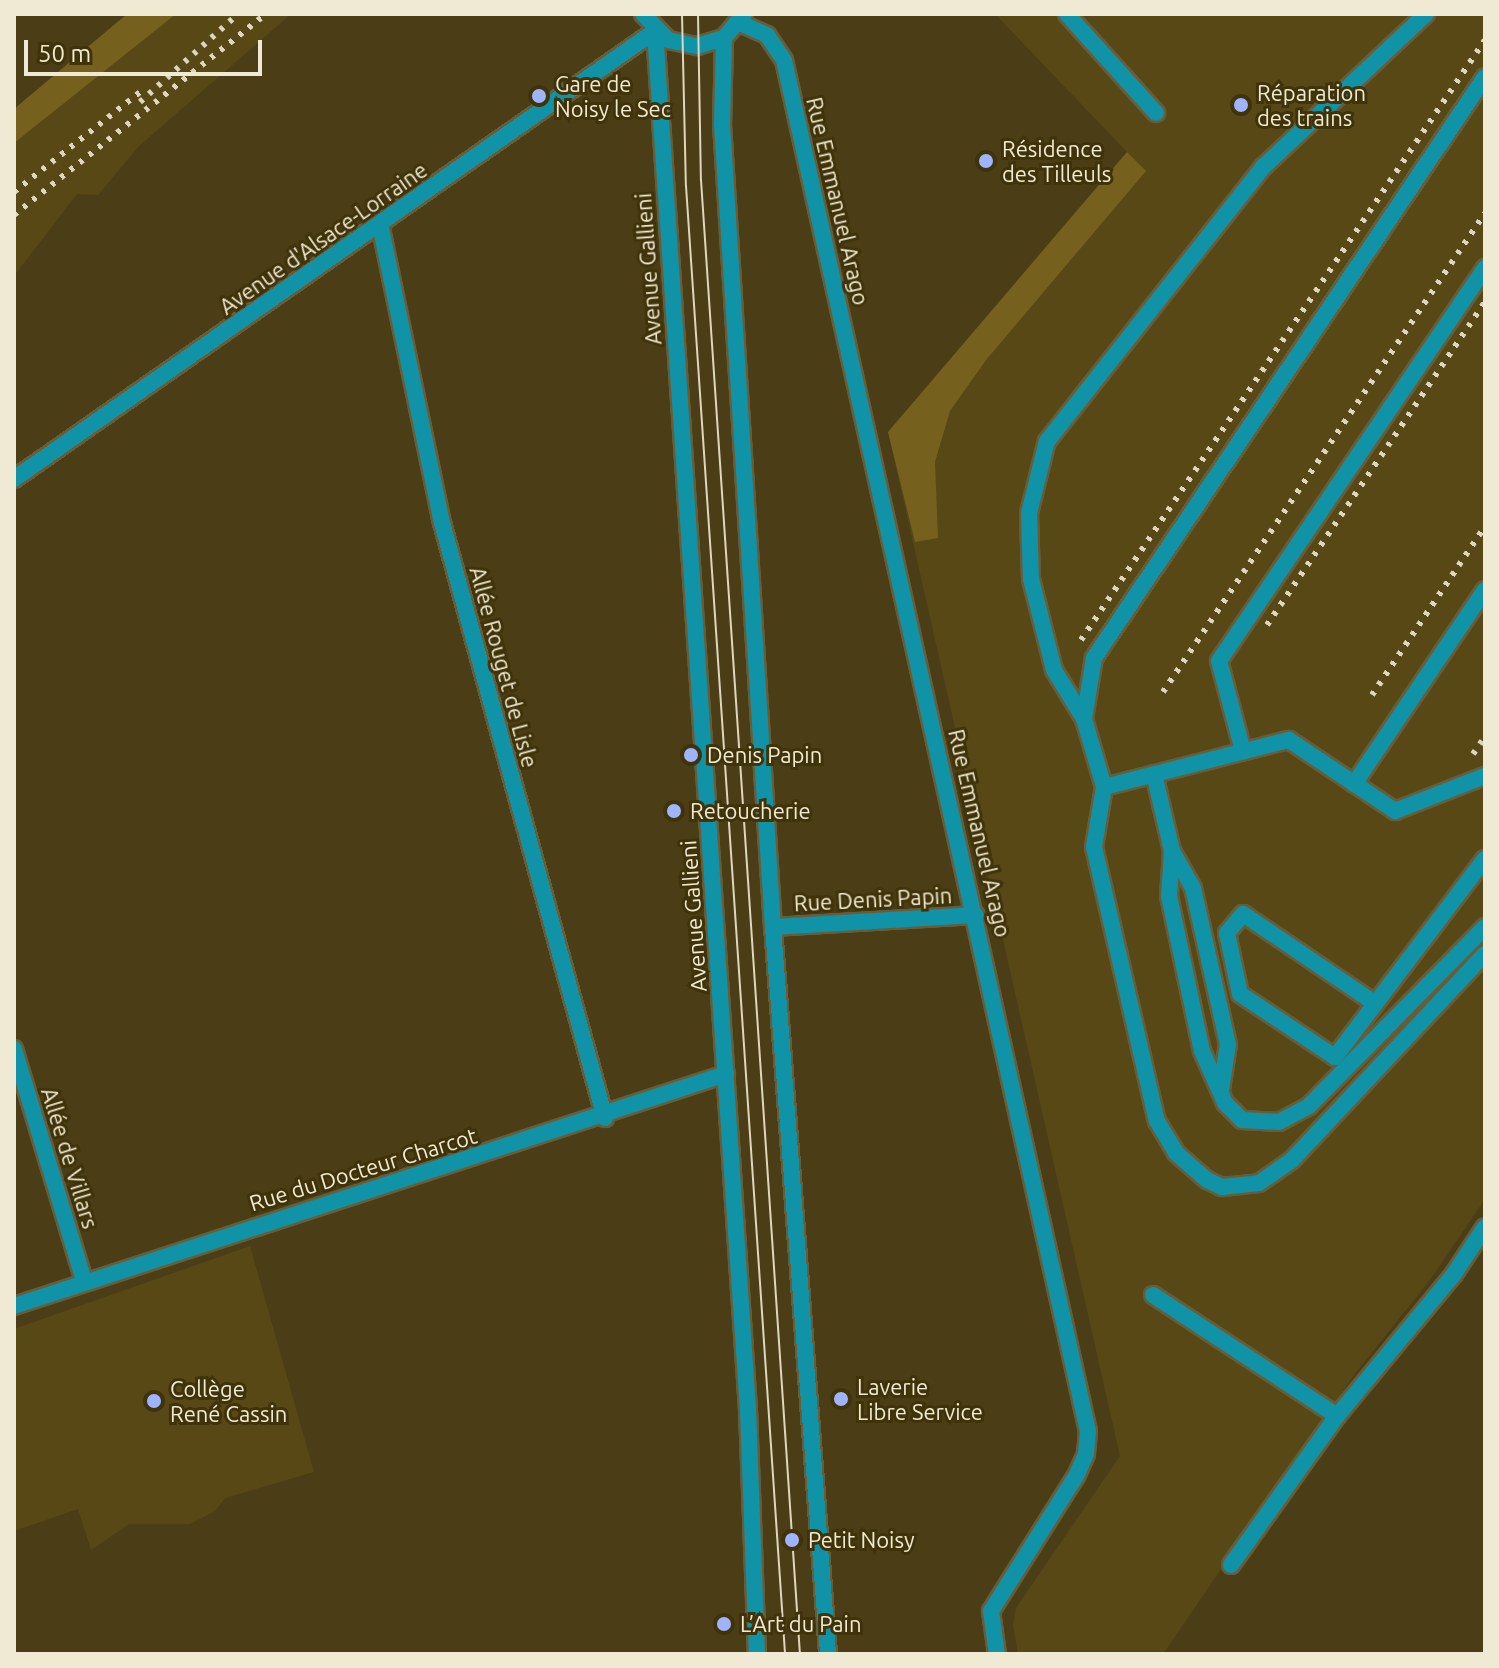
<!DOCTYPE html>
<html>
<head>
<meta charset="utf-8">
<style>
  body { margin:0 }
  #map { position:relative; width:1499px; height:1668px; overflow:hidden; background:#4b3e16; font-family:Ubuntu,sans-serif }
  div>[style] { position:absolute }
  .built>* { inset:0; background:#574816 }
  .green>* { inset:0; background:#75601d }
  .roads { filter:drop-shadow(2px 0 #695d38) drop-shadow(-2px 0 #695d38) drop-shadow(0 2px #695d38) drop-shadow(0 -2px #695d38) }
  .service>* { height:16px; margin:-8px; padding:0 8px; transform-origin:8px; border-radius:8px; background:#1093a6 }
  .minor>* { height:16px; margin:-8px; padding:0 8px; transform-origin:8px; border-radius:8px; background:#1093a6 }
  .tertiary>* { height:16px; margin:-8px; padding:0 8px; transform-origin:8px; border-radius:8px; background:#1093a6 }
  .tram>* { height:2px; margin:-1px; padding:0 1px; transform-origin:1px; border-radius:1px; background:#ded6be }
  .rail>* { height:6px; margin-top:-3px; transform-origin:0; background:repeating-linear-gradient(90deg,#ded6be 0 4px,transparent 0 12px) }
  .dots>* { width:22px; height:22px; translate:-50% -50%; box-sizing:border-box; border:4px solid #403309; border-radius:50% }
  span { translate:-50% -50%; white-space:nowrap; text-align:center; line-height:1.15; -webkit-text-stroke:6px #403309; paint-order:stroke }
  .poi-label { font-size:22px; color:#f0e9d3 }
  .left { translate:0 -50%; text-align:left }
  .street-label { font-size:22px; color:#f0e9d3 }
  .frame { position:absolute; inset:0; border:16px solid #f0e9d3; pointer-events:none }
  .scale { position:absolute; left:24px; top:40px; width:238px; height:36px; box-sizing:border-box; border:4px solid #f0e9d3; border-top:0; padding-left:10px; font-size:24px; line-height:28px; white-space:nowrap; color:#f0e9d3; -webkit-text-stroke:6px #403309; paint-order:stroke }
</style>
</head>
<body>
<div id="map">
  <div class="built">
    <div style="clip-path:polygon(127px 14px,291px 14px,139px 146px,98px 195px,77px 194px,14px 276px,14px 109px)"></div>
    <div style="clip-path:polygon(995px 14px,1485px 14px,1485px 1199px,1430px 1280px,1354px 1375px,1163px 1654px,1018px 1654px,1013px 1625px,1016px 1608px,1120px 1456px,888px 432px,1127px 152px)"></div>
    <div style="clip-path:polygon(250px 1246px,314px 1472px,225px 1498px,215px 1511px,190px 1524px,129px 1524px,91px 1550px,78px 1509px,14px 1531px,14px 1329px)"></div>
  </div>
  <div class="green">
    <div style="clip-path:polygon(127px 14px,176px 14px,14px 143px,14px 109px)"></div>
    <div style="clip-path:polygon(1127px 152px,1146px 171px,986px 360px,950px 411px,935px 462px,938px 538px,915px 542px,888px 432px)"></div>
  </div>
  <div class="roads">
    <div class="service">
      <div style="left:1067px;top:14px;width:133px;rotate:48deg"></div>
      <div style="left:1426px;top:14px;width:224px;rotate:136.8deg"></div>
      <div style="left:1263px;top:167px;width:349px;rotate:128.2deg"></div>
      <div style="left:1047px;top:441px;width:74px;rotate:104deg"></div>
      <div style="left:1029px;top:513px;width:66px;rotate:88.3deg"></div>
      <div style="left:1031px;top:579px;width:94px;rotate:75.8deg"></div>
      <div style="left:1054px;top:670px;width:57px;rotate:58.5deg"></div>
      <div style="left:1084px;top:719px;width:71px;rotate:73.6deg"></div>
      <div style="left:1104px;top:787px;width:191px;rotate:-14.3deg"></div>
      <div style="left:1289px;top:740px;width:128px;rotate:33.8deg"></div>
      <div style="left:1395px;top:811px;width:97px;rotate:-21.3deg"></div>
      <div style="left:1084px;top:719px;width:62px;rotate:-80.7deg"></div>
      <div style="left:1094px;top:658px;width:700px;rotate:-56.06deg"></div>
      <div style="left:1243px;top:751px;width:93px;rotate:-104.9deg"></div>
      <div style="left:1219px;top:661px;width:475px;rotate:-55.9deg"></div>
      <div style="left:1154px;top:774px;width:79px;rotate:76.8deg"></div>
      <div style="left:1172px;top:851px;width:45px;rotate:93.8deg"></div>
      <div style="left:1169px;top:896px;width:158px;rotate:78deg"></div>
      <div style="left:1202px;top:1051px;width:57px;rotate:66.1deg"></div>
      <div style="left:1225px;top:1103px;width:24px;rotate:45deg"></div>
      <div style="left:1242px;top:1120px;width:37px;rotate:3deg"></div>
      <div style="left:1279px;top:1122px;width:34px;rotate:-28deg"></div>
      <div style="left:1309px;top:1106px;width:251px;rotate:-45.5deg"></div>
      <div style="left:1354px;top:784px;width:234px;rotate:-56deg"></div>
      <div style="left:1104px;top:787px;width:61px;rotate:99.5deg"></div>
      <div style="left:1094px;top:847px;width:281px;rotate:77.1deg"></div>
      <div style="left:1157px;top:1121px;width:37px;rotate:59deg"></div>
      <div style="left:1176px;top:1153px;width:41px;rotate:41.1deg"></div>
      <div style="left:1207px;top:1180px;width:17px;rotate:25deg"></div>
      <div style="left:1222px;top:1187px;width:37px;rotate:-6deg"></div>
      <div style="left:1259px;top:1183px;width:40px;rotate:-34.9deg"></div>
      <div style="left:1292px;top:1160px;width:282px;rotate:-46.9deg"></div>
      <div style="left:1172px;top:851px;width:43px;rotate:60.4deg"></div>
      <div style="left:1193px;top:888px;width:160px;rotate:77.4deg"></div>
      <div style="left:1228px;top:1044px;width:47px;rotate:98.7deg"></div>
      <div style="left:1373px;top:1002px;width:157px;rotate:-145.9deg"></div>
      <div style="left:1243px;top:914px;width:25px;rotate:130deg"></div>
      <div style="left:1227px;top:933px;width:62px;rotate:78deg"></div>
      <div style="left:1240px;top:994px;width:114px;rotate:33.6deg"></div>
      <div style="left:1335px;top:1057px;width:248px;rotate:-52.9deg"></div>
      <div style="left:1153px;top:1295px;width:220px;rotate:33.3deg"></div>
      <div style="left:1231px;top:1565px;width:183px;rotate:-54.6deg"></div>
      <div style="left:1337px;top:1416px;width:184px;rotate:-50.5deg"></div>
      <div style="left:1454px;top:1274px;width:56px;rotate:-56.6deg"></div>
    </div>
    <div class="minor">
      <div style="left:740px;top:23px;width:30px;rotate:24deg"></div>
      <div style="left:767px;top:35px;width:30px;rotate:56deg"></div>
      <div style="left:784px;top:60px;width:1404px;rotate:77.5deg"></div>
      <div style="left:1088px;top:1431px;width:23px;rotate:95deg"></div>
      <div style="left:1086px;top:1454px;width:24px;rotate:114deg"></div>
      <div style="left:1076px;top:1476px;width:160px;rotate:122.2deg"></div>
      <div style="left:991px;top:1611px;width:43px;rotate:82.1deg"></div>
      <div style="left:380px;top:224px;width:301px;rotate:78.3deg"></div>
      <div style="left:441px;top:519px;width:621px;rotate:74.69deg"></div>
      <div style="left:773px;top:927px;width:203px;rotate:-3.4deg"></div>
      <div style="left:14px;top:1049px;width:242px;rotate:73.2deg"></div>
      <div style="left:14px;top:1306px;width:749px;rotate:-18.05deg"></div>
    </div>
    <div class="tertiary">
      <div style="left:643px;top:14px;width:36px;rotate:46deg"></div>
      <div style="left:668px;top:40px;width:30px;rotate:12deg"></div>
      <div style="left:697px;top:46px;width:28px;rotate:-17deg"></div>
      <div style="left:724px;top:38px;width:31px;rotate:-50deg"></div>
      <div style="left:655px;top:31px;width:1382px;rotate:86.14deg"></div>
      <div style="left:748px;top:1410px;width:244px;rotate:87.9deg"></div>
      <div style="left:724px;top:38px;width:86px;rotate:91.3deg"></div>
      <div style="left:722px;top:124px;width:805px;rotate:86.37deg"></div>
      <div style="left:773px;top:927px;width:729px;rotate:85.67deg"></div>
      <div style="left:14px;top:479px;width:782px;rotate:-34.95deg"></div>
    </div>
  </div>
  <div class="tram">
    <div style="left:682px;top:14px;width:172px;rotate:88.7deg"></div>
    <div style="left:686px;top:186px;width:1471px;rotate:86.14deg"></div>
    <div style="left:698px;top:14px;width:166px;rotate:89deg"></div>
    <div style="left:701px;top:180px;width:1477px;rotate:86.16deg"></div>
  </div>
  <div class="rail">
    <div style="left:140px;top:102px;width:132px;rotate:-41.9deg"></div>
    <div style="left:14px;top:192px;width:167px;rotate:-38.4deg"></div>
    <div style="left:14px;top:215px;width:322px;rotate:-38.6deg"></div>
    <div style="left:1267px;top:625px;width:390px;rotate:-56deg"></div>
    <div style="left:1081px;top:640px;width:723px;rotate:-56.05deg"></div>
    <div style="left:1163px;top:692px;width:577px;rotate:-56.09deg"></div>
    <div style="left:1372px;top:695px;width:203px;rotate:-56.2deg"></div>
    <div style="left:1473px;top:754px;width:21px;rotate:-55deg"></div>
  </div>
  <div class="dots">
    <div style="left:539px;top:96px;background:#9eb4fd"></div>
    <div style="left:1241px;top:105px;background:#9eb4fd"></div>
    <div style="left:986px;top:161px;background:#9eb4fd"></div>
    <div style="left:691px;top:755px;background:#9eb4fd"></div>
    <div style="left:674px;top:811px;background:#9eb4fd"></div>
    <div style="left:841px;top:1399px;background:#9eb4fd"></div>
    <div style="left:154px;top:1401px;background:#9eb4fd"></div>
    <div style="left:792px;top:1540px;background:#9eb4fd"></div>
    <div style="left:724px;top:1624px;background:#9eb4fd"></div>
  </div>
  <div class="poi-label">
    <span class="left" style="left:555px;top:96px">Gare de<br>Noisy le Sec</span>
    <span class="left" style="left:1257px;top:105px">Réparation<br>des trains</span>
    <span class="left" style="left:1002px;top:161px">Résidence<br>des Tilleuls</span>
    <span class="left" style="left:707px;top:755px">Denis Papin</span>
    <span class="left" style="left:690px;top:811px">Retoucherie</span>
    <span class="left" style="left:857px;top:1399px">Laverie<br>Libre Service</span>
    <span class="left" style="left:170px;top:1401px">Collège<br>René Cassin</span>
    <span class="left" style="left:808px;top:1540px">Petit Noisy</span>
    <span class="left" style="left:740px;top:1624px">L’Art du Pain</span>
  </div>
  <div class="street-label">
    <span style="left:838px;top:201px;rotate:77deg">Rue Emmanuel Arago</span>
    <span style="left:323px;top:238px;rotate:-35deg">Avenue d'Alsace-Lorraine</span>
    <span style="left:648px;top:269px;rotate:-94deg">Avenue Gallieni</span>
    <span style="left:504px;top:667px;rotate:75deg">Allée Rouget de Lisle</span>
    <span style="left:980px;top:833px;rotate:77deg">Rue Emmanuel Arago</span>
    <span style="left:873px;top:899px;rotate:-3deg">Rue Denis Papin</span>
    <span style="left:693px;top:916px;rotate:-94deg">Avenue Gallieni</span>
    <span style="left:70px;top:1158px;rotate:73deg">Allée de Villars</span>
    <span style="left:363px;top:1169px;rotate:-17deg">Rue du Docteur Charcot</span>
  </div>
  <div class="frame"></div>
  <div class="scale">50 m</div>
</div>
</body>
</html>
